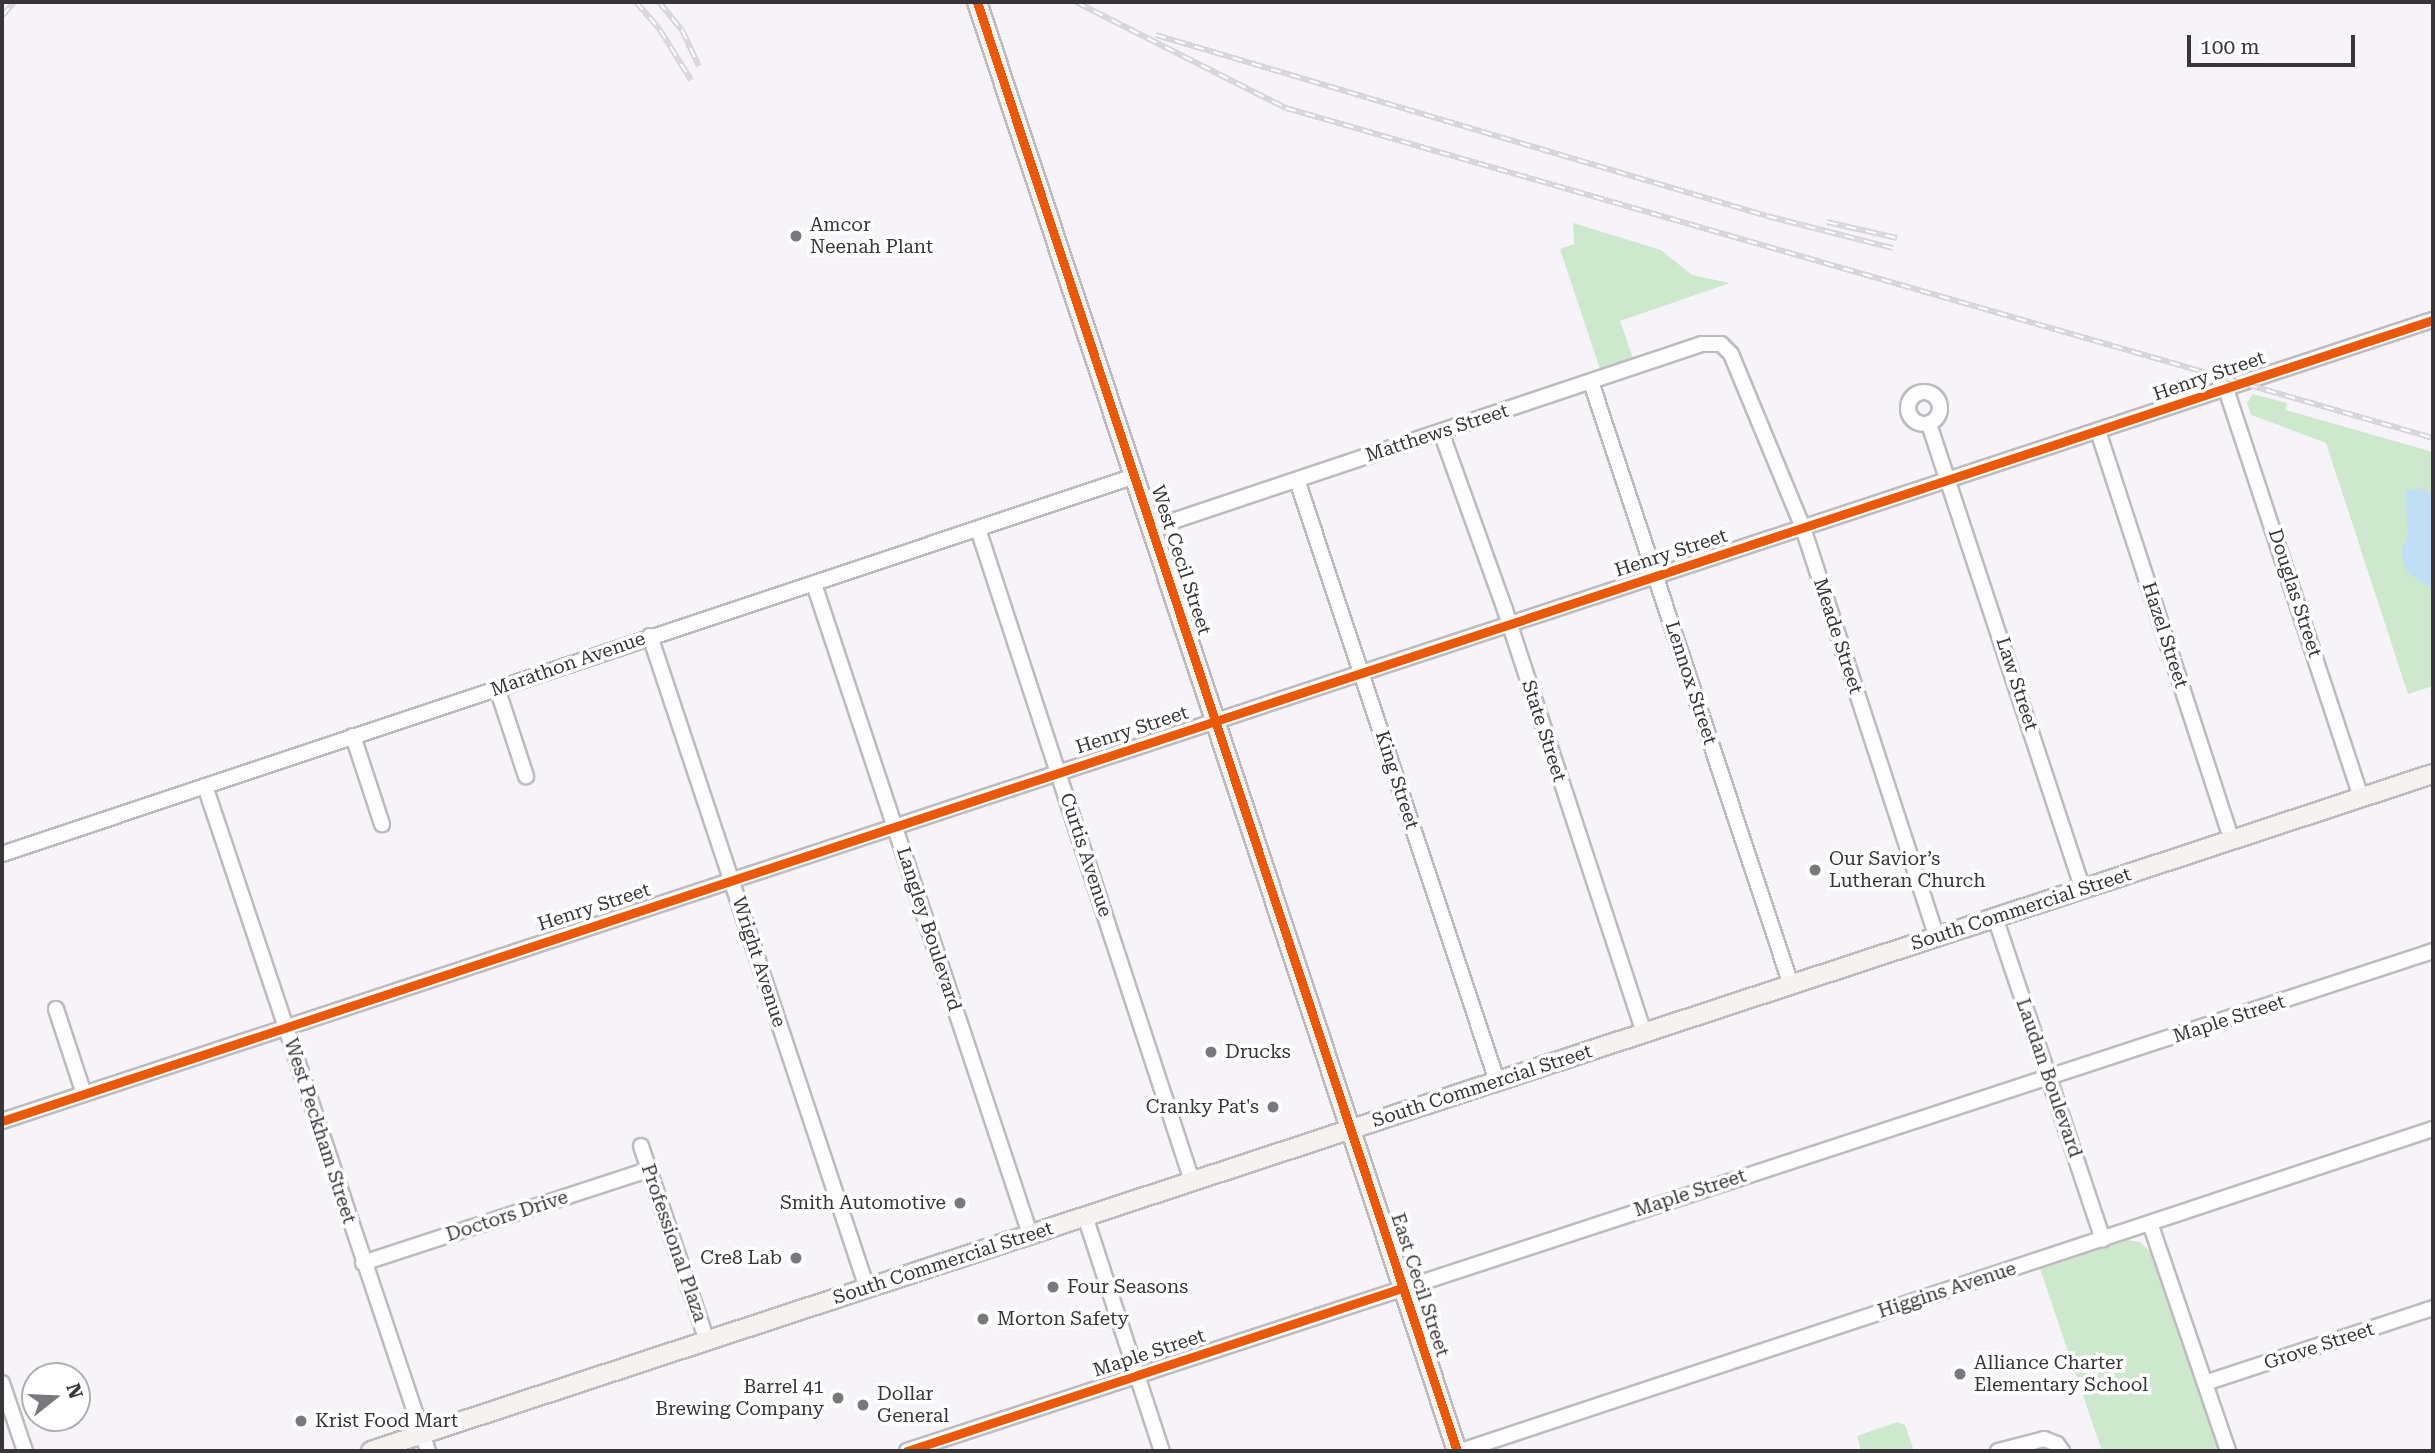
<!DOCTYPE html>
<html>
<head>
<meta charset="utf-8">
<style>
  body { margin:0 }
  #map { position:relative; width:2435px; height:1453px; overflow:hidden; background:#f7f4f9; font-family:"Roboto Serif",serif }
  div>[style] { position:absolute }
  .green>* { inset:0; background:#cde8cc }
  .water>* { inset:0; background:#c0def6 }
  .roads { filter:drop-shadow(2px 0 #bebbbf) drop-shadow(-2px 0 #bebbbf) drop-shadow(0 2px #bebbbf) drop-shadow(0 -2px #bebbbf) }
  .minor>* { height:14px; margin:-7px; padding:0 7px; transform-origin:7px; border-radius:7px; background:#fefdfe }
  .minor>.ring { margin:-7px; padding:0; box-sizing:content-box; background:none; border:14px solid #fefdfe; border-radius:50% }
  .major>* { height:18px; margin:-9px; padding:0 9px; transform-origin:9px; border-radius:9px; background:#f6f2f0 }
  .rail>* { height:6px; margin-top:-3px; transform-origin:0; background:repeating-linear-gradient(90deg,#fff 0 10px,#d8d6d8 0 20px); box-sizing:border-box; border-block:2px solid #d8d6d8 }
  .cycleway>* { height:9px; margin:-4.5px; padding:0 4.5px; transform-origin:4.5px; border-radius:4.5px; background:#e8590c }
  .dots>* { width:19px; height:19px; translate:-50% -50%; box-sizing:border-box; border:4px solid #fff; border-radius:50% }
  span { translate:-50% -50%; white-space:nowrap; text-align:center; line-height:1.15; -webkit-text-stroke:7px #fff; paint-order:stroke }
  .poi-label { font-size:19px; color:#38353a }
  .left { translate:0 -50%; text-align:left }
  .right { translate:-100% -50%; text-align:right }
  .street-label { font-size:19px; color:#38353a }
  .frame { position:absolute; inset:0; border:4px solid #38353a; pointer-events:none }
  .north { position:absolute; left:21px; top:1362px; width:70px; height:70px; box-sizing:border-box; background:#fff; border:2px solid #afaeb0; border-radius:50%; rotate:72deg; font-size:19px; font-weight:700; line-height:28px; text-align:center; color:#38353a }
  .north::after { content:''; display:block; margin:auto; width:24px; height:32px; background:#7b787d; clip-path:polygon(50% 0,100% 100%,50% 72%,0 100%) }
  .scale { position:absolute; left:2187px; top:35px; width:168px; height:32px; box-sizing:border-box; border:4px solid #38353a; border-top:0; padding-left:9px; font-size:21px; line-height:24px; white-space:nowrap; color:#38353a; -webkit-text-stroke:5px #fff; paint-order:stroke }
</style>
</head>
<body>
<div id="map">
  <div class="green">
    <div style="clip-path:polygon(1573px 223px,1661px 250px,1692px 275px,1730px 283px,1620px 321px,1633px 358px,1600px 369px,1560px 249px,1574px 244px)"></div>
    <div style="clip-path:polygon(2253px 394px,2287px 403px,2286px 410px,2433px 452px,2433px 686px,2408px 694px,2326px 443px,2251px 415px,2247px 403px)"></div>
    <div style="clip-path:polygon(2127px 1240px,2140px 1242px,2154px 1255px,2219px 1451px,2102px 1451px,2040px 1269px)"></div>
    <div style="clip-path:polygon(1897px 1422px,1905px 1425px,1914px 1451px,1861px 1451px,1857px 1436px)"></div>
  </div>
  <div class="water">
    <div style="clip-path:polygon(2417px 488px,2433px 493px,2433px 590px,2407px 572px,2401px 553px,2408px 536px,2405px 491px)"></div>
  </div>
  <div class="roads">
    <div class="minor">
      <div style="left:1591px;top:382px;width:635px;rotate:71.65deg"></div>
      <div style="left:2226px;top:389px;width:430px;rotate:71.7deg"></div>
      <div class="ring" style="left:1908px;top:392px;width:18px;height:18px"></div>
      <div style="left:1929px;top:424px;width:490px;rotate:71.7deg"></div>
      <div style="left:2098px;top:431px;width:430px;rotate:71.9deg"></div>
      <div style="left:1441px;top:432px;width:189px;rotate:70.2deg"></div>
      <div style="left:1505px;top:610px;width:445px;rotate:71.8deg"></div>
      <div style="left:1297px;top:480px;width:633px;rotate:71.59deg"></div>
      <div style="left:1152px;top:528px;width:580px;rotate:-18.5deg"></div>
      <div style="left:1702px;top:344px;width:19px"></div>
      <div style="left:1721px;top:344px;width:14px;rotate:45deg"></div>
      <div style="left:1731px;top:354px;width:188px;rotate:67.5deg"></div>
      <div style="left:1803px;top:528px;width:430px;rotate:71.9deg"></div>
      <div style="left:978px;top:529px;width:686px;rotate:71.83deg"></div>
      <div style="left:814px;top:584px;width:685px;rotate:71.62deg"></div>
      <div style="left:650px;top:636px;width:687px;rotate:71.59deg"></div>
      <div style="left:497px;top:688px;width:93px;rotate:71.8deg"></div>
      <div style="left:353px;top:736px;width:93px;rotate:71.8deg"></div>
      <div style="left:205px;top:786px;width:701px;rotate:71.46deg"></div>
      <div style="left:2px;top:854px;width:1194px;rotate:-18.45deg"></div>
      <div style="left:1995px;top:917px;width:340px;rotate:71.5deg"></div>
      <div style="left:56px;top:1009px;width:89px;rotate:71.8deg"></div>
      <div style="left:2px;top:1121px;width:2560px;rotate:-18.24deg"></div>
      <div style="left:641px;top:1146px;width:206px;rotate:71.3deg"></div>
      <div style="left:1085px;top:1216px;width:247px;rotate:71.9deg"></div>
      <div style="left:2150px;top:1223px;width:241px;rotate:71.1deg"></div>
      <div style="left:363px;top:1263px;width:302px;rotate:-18.1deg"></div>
      <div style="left:2px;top:1383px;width:72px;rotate:71.3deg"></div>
      <div style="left:2205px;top:1383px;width:240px;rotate:-18.2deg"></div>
      <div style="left:907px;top:1451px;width:1606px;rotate:-18.14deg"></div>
      <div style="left:1461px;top:1451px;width:1024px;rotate:-18.33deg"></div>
      <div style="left:1998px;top:1451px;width:48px;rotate:-14.6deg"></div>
      <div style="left:2044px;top:1439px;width:14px;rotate:21deg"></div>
      <div style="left:2057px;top:1444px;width:9px;rotate:54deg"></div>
    </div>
    <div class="major">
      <div style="left:977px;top:2px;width:1526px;rotate:71.67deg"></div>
      <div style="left:371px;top:1451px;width:2170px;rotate:-18.18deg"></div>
    </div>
  </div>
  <div class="rail">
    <div style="left:636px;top:2px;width:37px;rotate:49deg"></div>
    <div style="left:660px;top:30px;width:59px;rotate:58.2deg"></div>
    <div style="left:659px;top:2px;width:36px;rotate:51deg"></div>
    <div style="left:682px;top:30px;width:40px;rotate:65deg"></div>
    <div style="left:1076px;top:2px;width:235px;rotate:26.8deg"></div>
    <div style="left:1286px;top:108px;width:1194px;rotate:16.05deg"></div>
    <div style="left:2px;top:16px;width:18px;rotate:-49deg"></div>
    <div style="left:1156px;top:35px;width:637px;rotate:16.5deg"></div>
    <div style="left:1767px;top:216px;width:130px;rotate:14.3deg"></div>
    <div style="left:1827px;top:222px;width:72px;rotate:12.9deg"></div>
  </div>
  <div class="cycleway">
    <div style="left:977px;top:2px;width:1526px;rotate:71.67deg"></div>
    <div style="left:2px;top:1121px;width:2560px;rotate:-18.24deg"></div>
    <div style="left:907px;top:1451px;width:521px;rotate:-18.23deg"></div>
  </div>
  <div class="dots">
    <div style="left:796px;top:236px;background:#7b787d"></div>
    <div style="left:1815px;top:870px;background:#7b787d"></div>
    <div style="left:1211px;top:1052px;background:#7b787d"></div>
    <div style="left:1273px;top:1107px;background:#7b787d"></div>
    <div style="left:960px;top:1203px;background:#7b787d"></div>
    <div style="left:796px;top:1258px;background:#7b787d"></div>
    <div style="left:1053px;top:1287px;background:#7b787d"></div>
    <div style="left:983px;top:1319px;background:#7b787d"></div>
    <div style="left:1960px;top:1374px;background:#7b787d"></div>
    <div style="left:838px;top:1398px;background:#7b787d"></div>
    <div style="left:863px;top:1405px;background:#7b787d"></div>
    <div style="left:301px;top:1421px;background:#7b787d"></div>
  </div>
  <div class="poi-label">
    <span class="left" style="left:810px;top:236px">Amcor<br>Neenah Plant</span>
    <span class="left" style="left:1829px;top:870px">Our Savior’s<br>Lutheran Church</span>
    <span class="left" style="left:1225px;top:1052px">Drucks</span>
    <span class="right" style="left:1259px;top:1107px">Cranky Pat's</span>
    <span class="right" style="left:946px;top:1203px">Smith Automotive</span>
    <span class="right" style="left:782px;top:1258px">Cre8 Lab</span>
    <span class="left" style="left:1067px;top:1287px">Four Seasons</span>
    <span class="left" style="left:997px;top:1319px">Morton Safety</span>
    <span class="left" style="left:1974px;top:1374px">Alliance Charter<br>Elementary School</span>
    <span class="right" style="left:824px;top:1398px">Barrel 41<br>Brewing Company</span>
    <span class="left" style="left:877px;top:1405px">Dollar<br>General</span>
    <span class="left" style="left:315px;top:1421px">Krist Food Mart</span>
  </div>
  <div class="street-label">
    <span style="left:2209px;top:376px;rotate:-19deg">Henry Street</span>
    <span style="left:1437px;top:433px;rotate:-18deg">Matthews Street</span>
    <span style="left:1671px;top:553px;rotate:-18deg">Henry Street</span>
    <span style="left:1181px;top:560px;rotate:72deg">West Cecil Street</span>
    <span style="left:2295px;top:593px;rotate:72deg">Douglas Street</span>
    <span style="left:2165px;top:635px;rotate:72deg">Hazel Street</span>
    <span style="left:1838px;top:636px;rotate:72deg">Meade Street</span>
    <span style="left:568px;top:664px;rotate:-19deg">Marathon Avenue</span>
    <span style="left:1691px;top:683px;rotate:72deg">Lennox Street</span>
    <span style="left:2017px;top:684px;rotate:72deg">Law Street</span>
    <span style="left:1132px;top:730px;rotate:-18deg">Henry Street</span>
    <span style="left:1544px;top:731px;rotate:72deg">State Street</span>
    <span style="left:1397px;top:780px;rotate:72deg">King Street</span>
    <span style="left:1086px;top:855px;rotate:72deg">Curtis Avenue</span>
    <span style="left:594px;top:907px;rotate:-18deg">Henry Street</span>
    <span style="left:2021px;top:909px;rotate:-18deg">South Commercial Street</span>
    <span style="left:929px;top:929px;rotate:72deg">Langley Boulevard</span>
    <span style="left:759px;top:962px;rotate:72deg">Wright Avenue</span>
    <span style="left:2229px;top:1019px;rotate:-18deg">Maple Street</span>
    <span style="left:2049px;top:1078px;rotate:71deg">Laudan Boulevard</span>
    <span style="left:1482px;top:1086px;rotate:-18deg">South Commercial Street</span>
    <span style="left:320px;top:1131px;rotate:72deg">West Peckham Street</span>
    <span style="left:1690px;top:1193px;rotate:-18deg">Maple Street</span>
    <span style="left:507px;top:1216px;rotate:-18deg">Doctors Drive</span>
    <span style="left:674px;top:1243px;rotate:71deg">Professional Plaza</span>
    <span style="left:943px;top:1263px;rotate:-18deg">South Commercial Street</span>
    <span style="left:1420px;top:1285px;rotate:72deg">East Cecil Street</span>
    <span style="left:1947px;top:1290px;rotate:-18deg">Higgins Avenue</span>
    <span style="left:2319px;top:1346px;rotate:-18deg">Grove Street</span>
    <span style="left:1149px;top:1353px;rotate:-18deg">Maple Street</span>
  </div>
  <div class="frame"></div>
  <div class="north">N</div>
  <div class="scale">100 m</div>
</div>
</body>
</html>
